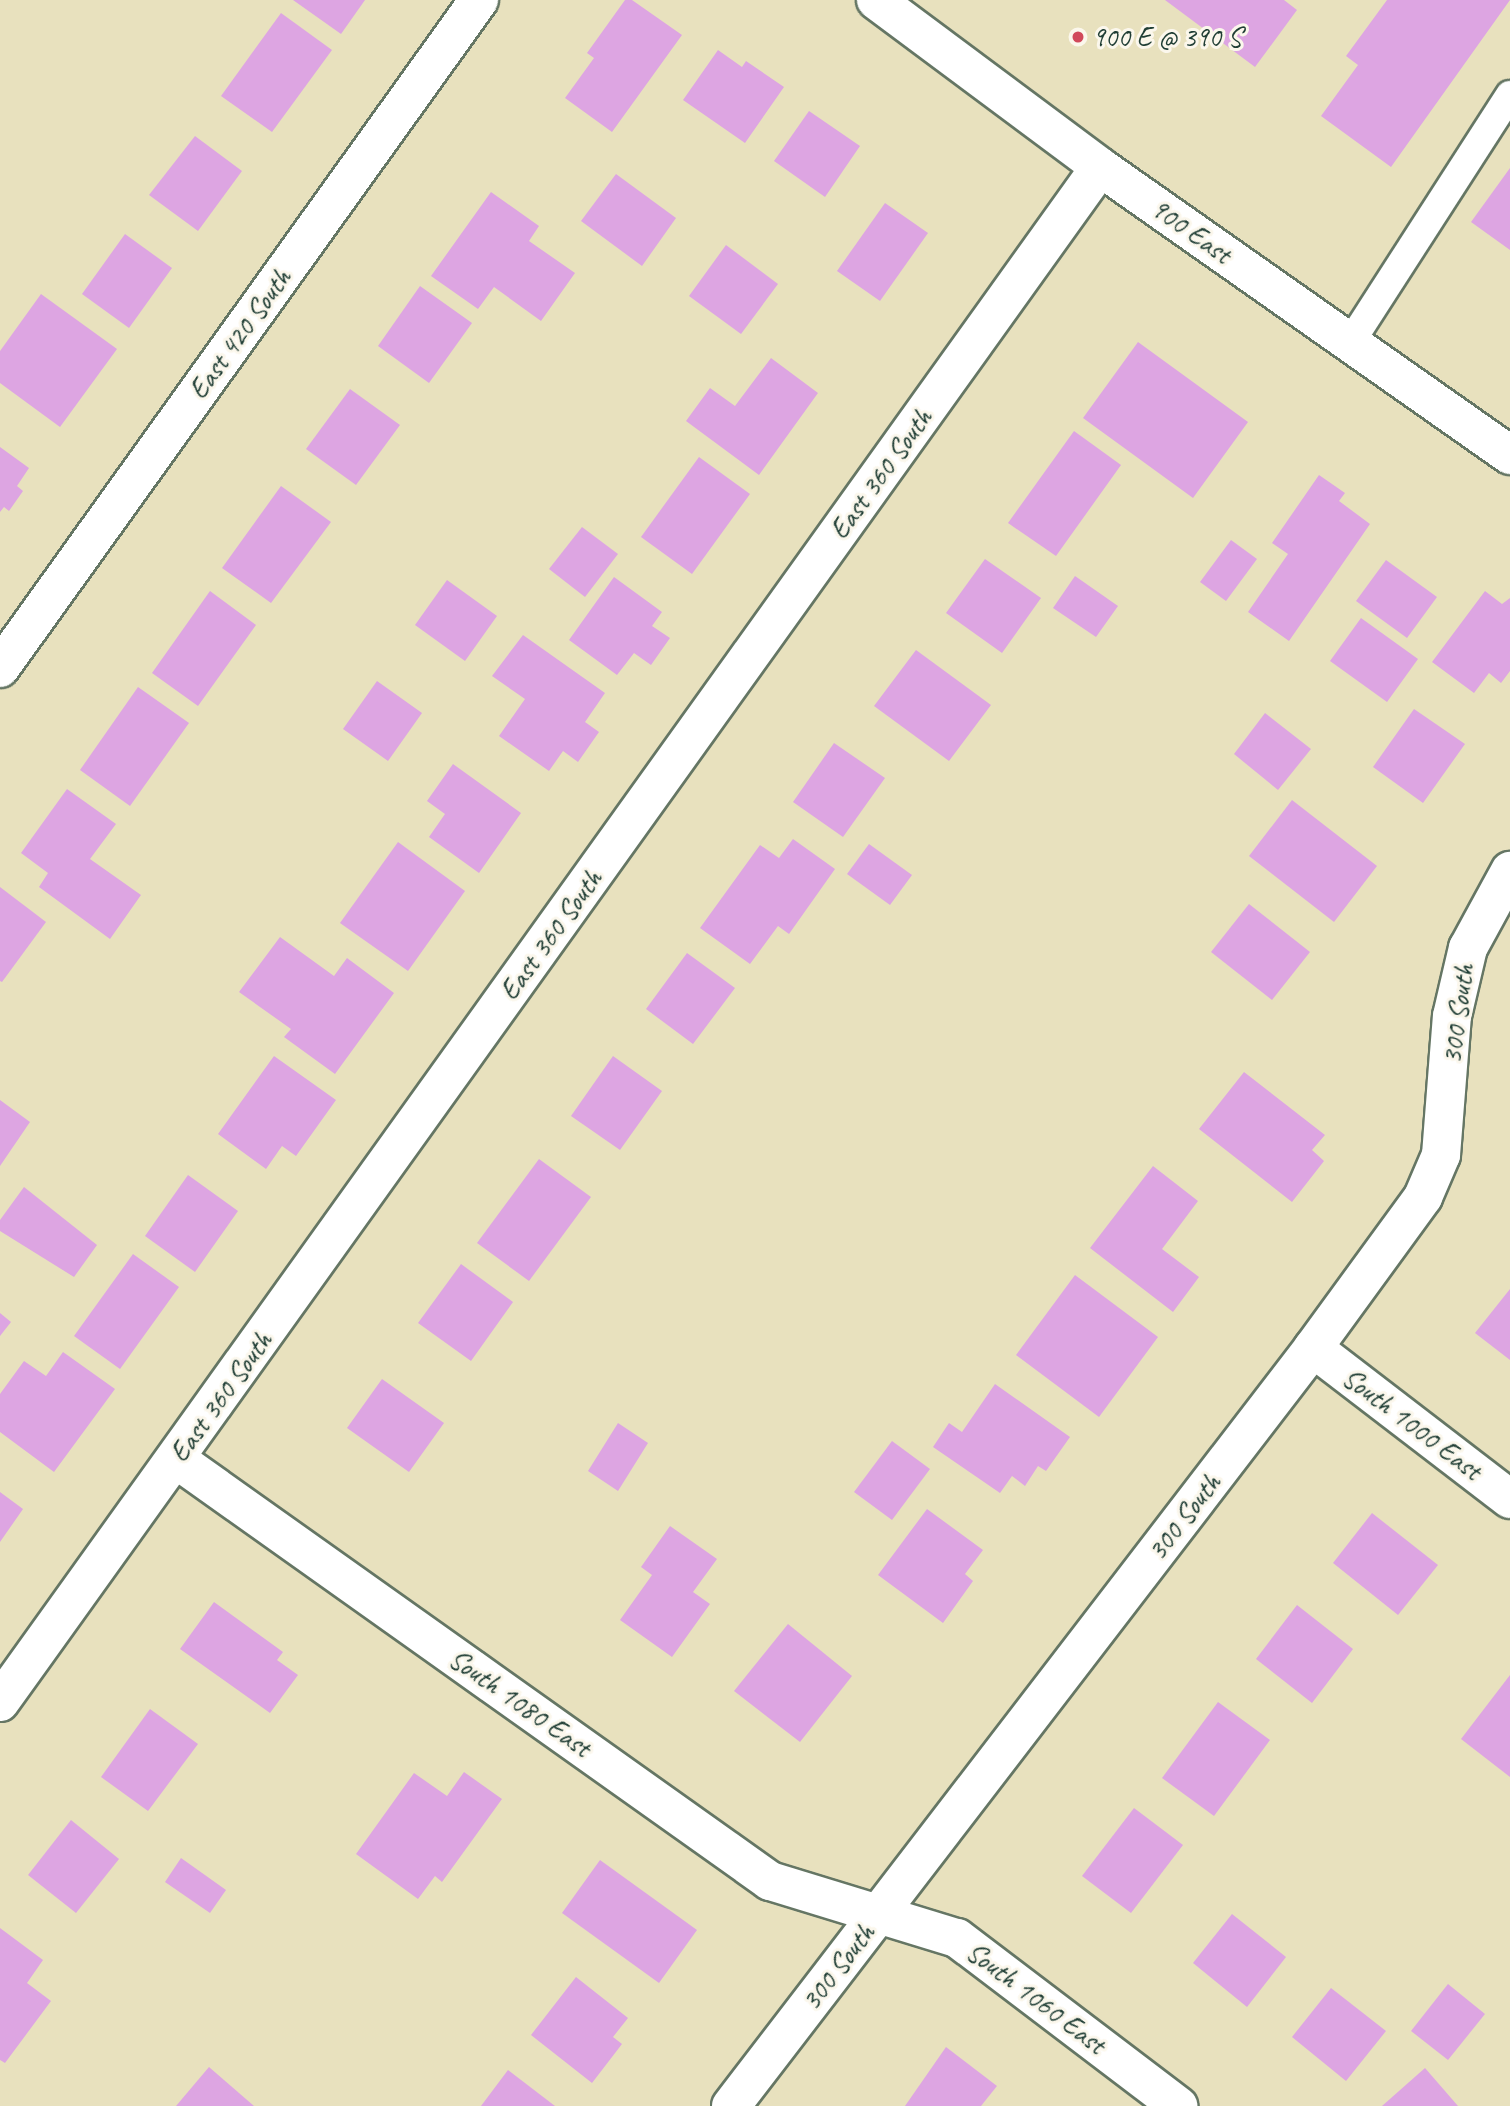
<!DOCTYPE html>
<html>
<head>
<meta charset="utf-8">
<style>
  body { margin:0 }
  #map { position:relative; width:1510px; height:2106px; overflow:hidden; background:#e8e1be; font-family:Caveat,sans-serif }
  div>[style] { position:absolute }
  .building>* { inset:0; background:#dda5e2 }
  .roads { filter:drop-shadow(2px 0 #657664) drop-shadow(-2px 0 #657664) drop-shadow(0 2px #657664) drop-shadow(0 -2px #657664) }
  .service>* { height:28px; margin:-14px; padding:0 14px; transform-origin:14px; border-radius:14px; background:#fff }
  .minor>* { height:38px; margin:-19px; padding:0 19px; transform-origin:19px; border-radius:19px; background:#fff }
  .tertiary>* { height:38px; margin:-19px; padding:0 19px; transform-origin:19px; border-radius:19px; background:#fff }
  .secondary>* { height:38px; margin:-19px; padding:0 19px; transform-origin:19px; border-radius:19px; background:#fff }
  .dots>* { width:19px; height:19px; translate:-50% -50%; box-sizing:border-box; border:4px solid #fbf7ec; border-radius:50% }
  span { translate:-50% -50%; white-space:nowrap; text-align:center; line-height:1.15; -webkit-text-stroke:6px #fbf7ec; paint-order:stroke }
  .poi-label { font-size:28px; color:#1f3d34 }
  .left { translate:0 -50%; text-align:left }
  .street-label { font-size:28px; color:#1f3d34 }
</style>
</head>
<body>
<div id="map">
  <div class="building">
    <div style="clip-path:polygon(293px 0,365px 0,341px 34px)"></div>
    <div style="clip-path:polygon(625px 0,632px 0,682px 35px,612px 132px,565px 98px,594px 58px,587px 53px)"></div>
    <div style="clip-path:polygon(1165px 0,1284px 0,1297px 10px,1255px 67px)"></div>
    <div style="clip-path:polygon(1387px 0,1510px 0,1391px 167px,1321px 116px,1358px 65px,1346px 56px)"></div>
    <div style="clip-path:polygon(281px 13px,332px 50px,272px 132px,221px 96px)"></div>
    <div style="clip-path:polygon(718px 50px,742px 67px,746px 61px,784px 87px,745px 143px,683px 100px)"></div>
    <div style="clip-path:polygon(809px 111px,860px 146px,825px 197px,774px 161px)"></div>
    <div style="clip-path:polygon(195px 136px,242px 171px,198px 231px,149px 195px)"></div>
    <div style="clip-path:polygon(1510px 168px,1510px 250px,1471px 222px)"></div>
    <div style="clip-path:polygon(616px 174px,676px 218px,642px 266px,581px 221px)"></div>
    <div style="clip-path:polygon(491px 192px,539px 226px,529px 241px,575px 273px,541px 321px,494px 287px,478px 309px,431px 276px)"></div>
    <div style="clip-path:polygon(885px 203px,928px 233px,880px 301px,837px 271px)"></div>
    <div style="clip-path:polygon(125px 234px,172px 268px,129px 328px,82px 294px)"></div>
    <div style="clip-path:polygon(726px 245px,778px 284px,741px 334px,689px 296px)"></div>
    <div style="clip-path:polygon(420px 286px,472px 323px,429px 383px,378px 346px)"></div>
    <div style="clip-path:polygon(41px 294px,117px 349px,60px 427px,0 383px,0 351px)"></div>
    <div style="clip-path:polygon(1138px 342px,1248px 422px,1193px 498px,1083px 418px)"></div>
    <div style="clip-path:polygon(771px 358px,818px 393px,759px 475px,686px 421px,710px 388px,735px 406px)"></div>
    <div style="clip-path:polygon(350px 389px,400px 425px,356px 485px,306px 449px)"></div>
    <div style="clip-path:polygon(1074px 431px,1121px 465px,1056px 556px,1008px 523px)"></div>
    <div style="clip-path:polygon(0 447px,29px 468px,17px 486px,23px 491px,9px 511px,4px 507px,0 512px)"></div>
    <div style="clip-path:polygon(699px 457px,750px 494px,692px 574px,641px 537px)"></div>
    <div style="clip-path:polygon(1319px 475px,1345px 493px,1339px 501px,1370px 524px,1289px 641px,1248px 612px,1288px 554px,1272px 543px)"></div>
    <div style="clip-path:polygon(281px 486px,331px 522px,271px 603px,222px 568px)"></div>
    <div style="clip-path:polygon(582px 527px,618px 554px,585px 597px,549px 569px)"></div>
    <div style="clip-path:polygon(1231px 540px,1257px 559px,1226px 601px,1200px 582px)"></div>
    <div style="clip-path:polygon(985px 559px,1041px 598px,1002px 653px,946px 613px)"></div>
    <div style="clip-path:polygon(1386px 560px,1437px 597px,1407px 638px,1356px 601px)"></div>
    <div style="clip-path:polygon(1075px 576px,1118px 606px,1096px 637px,1053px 608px)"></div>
    <div style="clip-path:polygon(614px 577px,662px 612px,652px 626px,670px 638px,651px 665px,634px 653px,617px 675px,569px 640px)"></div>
    <div style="clip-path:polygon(447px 580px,497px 616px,465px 661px,415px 625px)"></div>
    <div style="clip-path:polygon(210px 591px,256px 625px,198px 706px,152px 673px)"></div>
    <div style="clip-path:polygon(1485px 591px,1502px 604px,1510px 598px,1510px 671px,1501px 683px,1489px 673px,1474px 693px,1432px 662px)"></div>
    <div style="clip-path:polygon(1361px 618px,1418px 659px,1387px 702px,1330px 661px)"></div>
    <div style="clip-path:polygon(523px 635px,605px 693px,585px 722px,599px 732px,578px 762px,563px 751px,549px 771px,499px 736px,525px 699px,492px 676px)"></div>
    <div style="clip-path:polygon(916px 650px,991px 705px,949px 761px,874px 706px)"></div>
    <div style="clip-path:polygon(377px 681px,422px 713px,388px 761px,343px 729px)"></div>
    <div style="clip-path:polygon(138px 687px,189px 723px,130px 806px,80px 770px)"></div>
    <div style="clip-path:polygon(1414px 709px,1465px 744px,1423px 803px,1373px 767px)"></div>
    <div style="clip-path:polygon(1265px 713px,1311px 749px,1278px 790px,1234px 754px)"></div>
    <div style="clip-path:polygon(834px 743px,885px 778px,843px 837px,793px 802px)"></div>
    <div style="clip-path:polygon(453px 764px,521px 813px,479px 873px,429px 837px,445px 814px,427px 801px)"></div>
    <div style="clip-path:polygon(67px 789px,116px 824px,90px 859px,141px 895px,110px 939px,39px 887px,48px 873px,21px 853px)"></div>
    <div style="clip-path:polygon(1292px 800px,1377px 866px,1334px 922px,1249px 856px)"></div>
    <div style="clip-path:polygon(793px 839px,835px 869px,789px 934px,778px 926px,750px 964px,700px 928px,760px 845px,779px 858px)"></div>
    <div style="clip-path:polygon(398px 842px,465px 891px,408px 971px,340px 923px)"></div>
    <div style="clip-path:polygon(869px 844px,912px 875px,890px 905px,847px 874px)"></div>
    <div style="clip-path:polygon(0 887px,46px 922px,2px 982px,0 981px)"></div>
    <div style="clip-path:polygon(1249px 904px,1310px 952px,1272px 1000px,1211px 952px)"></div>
    <div style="clip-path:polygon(280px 937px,334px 976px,347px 958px,394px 993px,335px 1074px,284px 1037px,291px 1029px,239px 992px)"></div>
    <div style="clip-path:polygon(687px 953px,735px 988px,693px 1044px,646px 1009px)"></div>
    <div style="clip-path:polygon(274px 1056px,336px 1100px,296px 1156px,282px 1146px,266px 1169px,218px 1134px)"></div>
    <div style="clip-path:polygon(613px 1056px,662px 1091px,620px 1150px,571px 1116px)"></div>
    <div style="clip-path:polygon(1244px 1072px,1325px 1135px,1312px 1150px,1324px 1161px,1292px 1202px,1199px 1129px)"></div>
    <div style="clip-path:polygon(0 1100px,30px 1122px,0 1166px)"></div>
    <div style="clip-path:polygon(539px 1159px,591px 1197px,529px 1281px,477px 1243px)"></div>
    <div style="clip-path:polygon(1153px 1166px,1198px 1201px,1162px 1249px,1199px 1277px,1173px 1312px,1090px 1248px)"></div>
    <div style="clip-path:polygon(188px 1175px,238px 1211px,195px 1272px,145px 1236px)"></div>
    <div style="clip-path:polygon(24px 1187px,97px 1245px,74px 1277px,0 1231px,0 1220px)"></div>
    <div style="clip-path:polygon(133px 1254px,179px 1287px,120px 1369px,74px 1336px)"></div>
    <div style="clip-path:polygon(461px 1264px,513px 1302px,471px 1361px,418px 1323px)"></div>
    <div style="clip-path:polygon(1075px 1275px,1158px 1337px,1099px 1417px,1016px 1355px)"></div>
    <div style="clip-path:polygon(1510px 1289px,1510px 1360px,1475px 1333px)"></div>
    <div style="clip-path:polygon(0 1313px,11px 1322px,0 1336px)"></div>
    <div style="clip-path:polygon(63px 1352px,115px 1389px,54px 1472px,0 1432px,0 1394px,24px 1361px,46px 1376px)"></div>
    <div style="clip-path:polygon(382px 1379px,444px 1423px,409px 1472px,347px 1428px)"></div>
    <div style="clip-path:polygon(995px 1384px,1070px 1437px,1046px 1471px,1038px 1466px,1025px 1486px,1012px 1476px,1000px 1493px,933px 1447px,949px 1423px,962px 1432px)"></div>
    <div style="clip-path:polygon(618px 1423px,648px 1443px,618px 1491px,588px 1471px)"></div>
    <div style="clip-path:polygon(892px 1441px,930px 1469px,892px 1520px,854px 1492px)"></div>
    <div style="clip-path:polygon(0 1492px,23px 1509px,0 1542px)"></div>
    <div style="clip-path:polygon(927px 1509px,983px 1550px,965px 1574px,973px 1581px,943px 1623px,878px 1575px)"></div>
    <div style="clip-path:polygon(1372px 1513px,1438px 1565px,1398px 1615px,1333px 1563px)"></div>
    <div style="clip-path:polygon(670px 1526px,717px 1559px,693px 1592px,710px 1604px,672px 1657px,620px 1620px,652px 1575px,641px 1567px)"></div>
    <div style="clip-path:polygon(214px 1602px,283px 1652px,277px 1660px,298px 1675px,270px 1713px,180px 1649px)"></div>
    <div style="clip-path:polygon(1297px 1605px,1353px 1649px,1312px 1703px,1256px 1659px)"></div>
    <div style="clip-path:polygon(788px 1624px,852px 1676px,800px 1742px,734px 1691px)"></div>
    <div style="clip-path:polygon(1510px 1675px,1510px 1777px,1461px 1739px)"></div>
    <div style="clip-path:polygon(1218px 1702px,1270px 1740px,1214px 1816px,1162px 1778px)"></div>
    <div style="clip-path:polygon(150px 1709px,198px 1744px,148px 1811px,101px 1777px)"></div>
    <div style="clip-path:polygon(464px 1772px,502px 1799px,442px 1882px,435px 1876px,418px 1899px,356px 1854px,414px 1773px,447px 1796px)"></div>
    <div style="clip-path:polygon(1134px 1808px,1183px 1845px,1131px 1913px,1082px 1876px)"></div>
    <div style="clip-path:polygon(71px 1820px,119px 1859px,76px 1913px,28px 1875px)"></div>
    <div style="clip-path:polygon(181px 1858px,226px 1890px,210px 1913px,165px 1882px)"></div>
    <div style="clip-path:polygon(600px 1860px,697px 1930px,659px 1983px,562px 1913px)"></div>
    <div style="clip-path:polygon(1232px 1914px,1286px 1957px,1247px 2007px,1193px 1963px)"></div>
    <div style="clip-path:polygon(0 1928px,43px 1960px,27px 1983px,51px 2001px,5px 2063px,0 2060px)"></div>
    <div style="clip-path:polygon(576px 1977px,628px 2018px,613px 2037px,622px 2044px,592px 2083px,531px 2035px)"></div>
    <div style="clip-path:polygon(1448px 1984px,1485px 2014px,1448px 2060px,1411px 2031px)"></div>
    <div style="clip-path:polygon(1331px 1988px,1386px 2031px,1346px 2081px,1292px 2037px)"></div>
    <div style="clip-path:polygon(946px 2047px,997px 2086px,981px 2106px,905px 2106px)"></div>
    <div style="clip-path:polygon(209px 2067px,254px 2106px,176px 2106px)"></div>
    <div style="clip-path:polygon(1425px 2068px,1458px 2106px,1382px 2106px)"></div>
    <div style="clip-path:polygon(508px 2070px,555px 2106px,481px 2106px)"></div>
  </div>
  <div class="roads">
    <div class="service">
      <div style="left:1350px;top:343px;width:295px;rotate:-57.2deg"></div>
    </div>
    <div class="minor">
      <div style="left:0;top:668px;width:822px;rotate:-54.36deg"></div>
      <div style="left:1313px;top:1348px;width:248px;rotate:37.5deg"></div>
      <div style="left:176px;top:1459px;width:729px;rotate:35.39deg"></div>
      <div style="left:770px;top:1881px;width:195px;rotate:17deg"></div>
      <div style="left:957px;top:1938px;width:278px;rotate:37.2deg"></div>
      <div style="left:0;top:1702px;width:1888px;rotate:-54.37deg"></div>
    </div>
    <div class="tertiary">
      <div style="left:731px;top:2106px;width:956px;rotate:-52.48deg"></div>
      <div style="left:1313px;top:1348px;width:187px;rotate:-53.9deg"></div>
      <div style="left:1423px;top:1197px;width:46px;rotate:-66.8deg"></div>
      <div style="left:1441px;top:1155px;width:139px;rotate:-85.5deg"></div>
      <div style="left:1452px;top:1016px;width:70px;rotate:-76.8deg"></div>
      <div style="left:1468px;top:948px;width:88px;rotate:-61.4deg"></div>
    </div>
    <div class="secondary">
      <div style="left:876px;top:0;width:279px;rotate:36.7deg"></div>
      <div style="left:1100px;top:167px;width:501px;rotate:35.09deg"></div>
    </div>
  </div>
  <div class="dots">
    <div style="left:1078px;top:37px;background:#d1495b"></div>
  </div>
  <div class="poi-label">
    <span class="left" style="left:1092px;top:37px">900 E @ 390 S</span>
  </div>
  <div class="street-label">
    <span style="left:1191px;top:231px;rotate:35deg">900 East</span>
    <span style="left:240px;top:334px;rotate:-54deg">East 420 South</span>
    <span style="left:881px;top:474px;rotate:-54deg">East 360 South</span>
    <span style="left:551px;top:935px;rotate:-54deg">East 360 South</span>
    <span style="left:1458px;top:1014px;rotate:-82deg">300 South</span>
    <span style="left:221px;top:1397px;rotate:-54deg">East 360 South</span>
    <span style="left:1412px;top:1424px;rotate:37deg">South 1000 East</span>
    <span style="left:1184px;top:1517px;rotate:-52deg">300 South</span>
    <span style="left:520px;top:1703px;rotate:35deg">South 1080 East</span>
    <span style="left:838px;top:1967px;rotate:-52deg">300 South</span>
    <span style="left:1036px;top:1998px;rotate:37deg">South 1060 East</span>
  </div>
</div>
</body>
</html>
